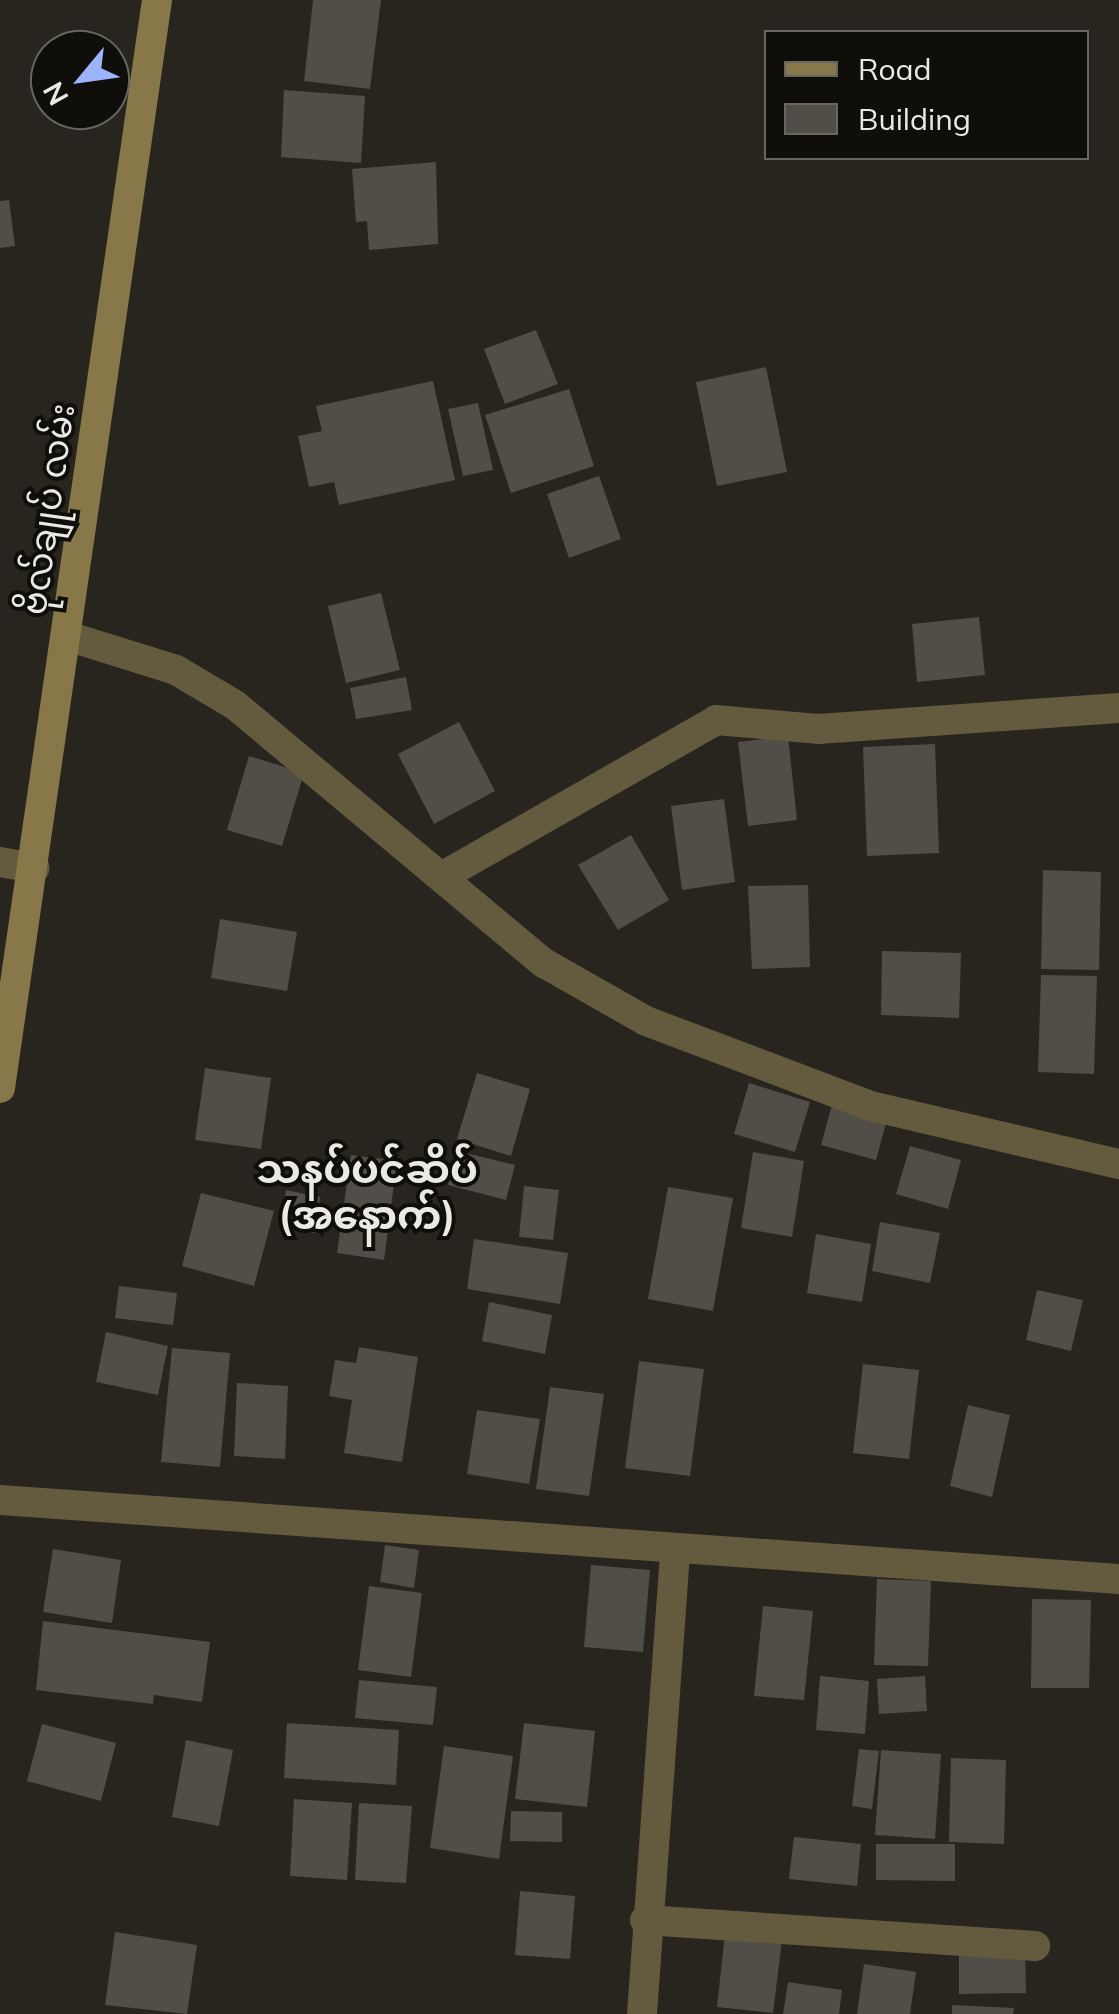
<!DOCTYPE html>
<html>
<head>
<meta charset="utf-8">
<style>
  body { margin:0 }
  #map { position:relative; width:1119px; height:2014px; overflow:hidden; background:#27251e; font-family:Mulish,"Noto Sans Myanmar",sans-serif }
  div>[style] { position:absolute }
  .building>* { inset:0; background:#514e47 }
  .street>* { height:30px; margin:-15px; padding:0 15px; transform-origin:15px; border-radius:15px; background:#645a3e }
  .secondary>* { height:30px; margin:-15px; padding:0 15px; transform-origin:15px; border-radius:15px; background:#887849 }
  span { translate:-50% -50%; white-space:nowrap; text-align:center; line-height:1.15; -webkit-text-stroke:8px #0f0e0b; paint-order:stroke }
  .street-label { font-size:35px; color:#eae9e4 }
  .quarter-label { font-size:40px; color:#eae9e4; font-weight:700 }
  .legend { position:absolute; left:764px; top:30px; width:325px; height:130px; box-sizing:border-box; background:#0f0e0b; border:2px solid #676662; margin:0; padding:12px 18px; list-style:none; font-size:30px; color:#eae9e4 }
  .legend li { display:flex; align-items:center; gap:20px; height:50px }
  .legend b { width:50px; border:2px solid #676662 }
  .north { position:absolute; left:30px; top:30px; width:100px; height:100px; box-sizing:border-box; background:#0f0e0b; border:2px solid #676662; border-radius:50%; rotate:241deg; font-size:28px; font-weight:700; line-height:40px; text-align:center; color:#eae9e4 }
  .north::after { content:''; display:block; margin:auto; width:35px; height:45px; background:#9db4fd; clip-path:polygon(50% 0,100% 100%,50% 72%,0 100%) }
</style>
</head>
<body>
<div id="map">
  <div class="building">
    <div style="clip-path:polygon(313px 0,381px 0,370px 89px,304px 81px)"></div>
    <div style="clip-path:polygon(284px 90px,365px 96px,361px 163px,281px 157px)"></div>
    <div style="clip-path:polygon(436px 162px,438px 244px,369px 250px,367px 221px,356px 222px,352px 169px)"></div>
    <div style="clip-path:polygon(9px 200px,15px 246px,0 248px,0 201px)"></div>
    <div style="clip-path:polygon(536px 330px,558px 384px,505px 404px,484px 349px)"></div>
    <div style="clip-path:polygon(766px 367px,787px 472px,717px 486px,696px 382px)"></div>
    <div style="clip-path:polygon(433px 381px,455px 480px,339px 505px,334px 482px,309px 487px,298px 436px,322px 431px,316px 406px)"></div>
    <div style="clip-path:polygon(569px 389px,594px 466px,511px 493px,485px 415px)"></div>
    <div style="clip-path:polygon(478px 403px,493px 470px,463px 476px,448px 409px)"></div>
    <div style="clip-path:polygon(599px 476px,621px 539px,569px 558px,547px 494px)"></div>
    <div style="clip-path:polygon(381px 593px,400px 670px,346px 683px,328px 606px)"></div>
    <div style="clip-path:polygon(979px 617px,985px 675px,917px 682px,912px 624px)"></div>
    <div style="clip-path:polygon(406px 677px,412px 710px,356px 719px,350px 688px)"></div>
    <div style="clip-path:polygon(459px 722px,495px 791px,434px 824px,398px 754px)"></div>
    <div style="clip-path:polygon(788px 736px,797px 820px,748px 826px,738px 742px)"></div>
    <div style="clip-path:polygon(935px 744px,939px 853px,867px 856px,863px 747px)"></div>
    <div style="clip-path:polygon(249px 756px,304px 773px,282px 846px,227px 830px)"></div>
    <div style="clip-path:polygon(724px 799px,735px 882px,682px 890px,671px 806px)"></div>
    <div style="clip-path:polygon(631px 835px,669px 900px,618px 930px,578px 865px)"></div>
    <div style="clip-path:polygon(1043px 870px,1101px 872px,1099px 970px,1041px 969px)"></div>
    <div style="clip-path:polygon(808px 885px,810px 967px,752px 969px,748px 886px)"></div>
    <div style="clip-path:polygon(220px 919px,297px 932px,287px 991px,211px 978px)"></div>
    <div style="clip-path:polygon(882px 951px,961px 953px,959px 1018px,881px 1015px)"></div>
    <div style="clip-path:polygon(1041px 975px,1097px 976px,1094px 1074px,1038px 1072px)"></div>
    <div style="clip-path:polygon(205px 1068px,271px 1078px,261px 1149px,195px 1140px)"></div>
    <div style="clip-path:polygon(477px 1073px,530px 1089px,511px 1156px,457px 1139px)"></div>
    <div style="clip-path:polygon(749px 1083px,810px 1102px,795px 1152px,734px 1134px)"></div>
    <div style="clip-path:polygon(833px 1101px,888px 1116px,876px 1160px,821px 1145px)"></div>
    <div style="clip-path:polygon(910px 1146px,961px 1160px,948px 1209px,896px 1194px)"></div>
    <div style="clip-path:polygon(457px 1151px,515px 1165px,506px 1200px,448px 1185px)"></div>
    <div style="clip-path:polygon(753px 1152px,804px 1161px,792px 1237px,741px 1228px)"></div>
    <div style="clip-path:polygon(351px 1155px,397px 1161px,384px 1260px,337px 1253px)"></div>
    <div style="clip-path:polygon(524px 1186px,559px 1190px,553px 1240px,519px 1237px)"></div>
    <div style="clip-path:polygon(668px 1187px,733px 1198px,713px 1311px,648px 1299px)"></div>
    <div style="clip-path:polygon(286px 1190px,320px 1197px,315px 1233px,280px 1226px)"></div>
    <div style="clip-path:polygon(201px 1193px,274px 1211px,254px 1286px,182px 1266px)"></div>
    <div style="clip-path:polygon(880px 1222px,940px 1233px,930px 1283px,872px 1271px)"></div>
    <div style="clip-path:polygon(816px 1234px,871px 1244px,862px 1302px,807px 1293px)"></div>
    <div style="clip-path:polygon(474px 1239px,568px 1253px,560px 1304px,467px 1289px)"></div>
    <div style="clip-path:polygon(119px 1286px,177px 1293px,173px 1325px,115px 1318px)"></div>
    <div style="clip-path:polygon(1037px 1290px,1083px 1300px,1071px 1351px,1026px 1340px)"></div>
    <div style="clip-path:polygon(489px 1302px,552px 1315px,545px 1354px,482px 1341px)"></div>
    <div style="clip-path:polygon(106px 1332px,168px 1346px,158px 1395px,96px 1382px)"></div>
    <div style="clip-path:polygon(359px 1347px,418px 1357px,402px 1462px,344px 1453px,352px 1400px,329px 1396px,335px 1360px,356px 1363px)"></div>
    <div style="clip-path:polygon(172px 1348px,230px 1353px,220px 1467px,161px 1462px)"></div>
    <div style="clip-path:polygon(639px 1361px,704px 1369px,690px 1476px,625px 1468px)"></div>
    <div style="clip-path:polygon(863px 1364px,919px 1370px,909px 1459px,853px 1453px)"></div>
    <div style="clip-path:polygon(237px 1383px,288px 1386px,285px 1459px,234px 1456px)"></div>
    <div style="clip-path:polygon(550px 1387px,604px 1394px,589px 1496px,536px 1489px)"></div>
    <div style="clip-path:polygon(968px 1405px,1010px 1415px,992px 1497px,950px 1486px)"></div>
    <div style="clip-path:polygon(477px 1410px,540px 1419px,529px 1484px,467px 1474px)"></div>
    <div style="clip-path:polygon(385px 1545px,419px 1550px,414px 1588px,380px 1582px)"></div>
    <div style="clip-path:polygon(53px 1549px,121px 1560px,112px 1623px,43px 1612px)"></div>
    <div style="clip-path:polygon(591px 1565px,650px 1570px,643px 1652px,584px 1647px)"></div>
    <div style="clip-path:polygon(877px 1579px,931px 1581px,928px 1666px,874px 1665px)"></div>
    <div style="clip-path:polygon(369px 1586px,422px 1593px,411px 1677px,358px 1670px)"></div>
    <div style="clip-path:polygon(1032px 1599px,1091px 1600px,1089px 1688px,1031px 1688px)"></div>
    <div style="clip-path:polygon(763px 1606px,813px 1611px,804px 1700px,754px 1696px)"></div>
    <div style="clip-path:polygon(43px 1621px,210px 1642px,202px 1702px,154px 1695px,153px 1704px,36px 1690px)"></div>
    <div style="clip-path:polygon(820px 1676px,869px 1681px,865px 1734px,816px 1730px)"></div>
    <div style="clip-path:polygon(925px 1676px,927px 1711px,879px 1714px,877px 1679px)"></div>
    <div style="clip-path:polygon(359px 1680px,437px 1687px,433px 1725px,355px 1718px)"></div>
    <div style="clip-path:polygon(287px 1723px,399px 1730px,396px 1785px,284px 1778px)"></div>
    <div style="clip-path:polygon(524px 1723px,595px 1731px,587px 1807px,515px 1799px)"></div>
    <div style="clip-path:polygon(42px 1724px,116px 1743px,101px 1801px,27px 1781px)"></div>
    <div style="clip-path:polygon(186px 1740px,233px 1750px,219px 1826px,172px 1817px)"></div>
    <div style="clip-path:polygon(444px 1746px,513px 1756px,499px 1859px,430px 1848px)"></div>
    <div style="clip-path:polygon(859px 1749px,879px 1751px,872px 1809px,852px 1806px)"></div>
    <div style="clip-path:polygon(881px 1750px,941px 1754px,935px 1839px,875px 1835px)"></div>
    <div style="clip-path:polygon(951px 1758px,1006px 1760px,1004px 1844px,949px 1842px)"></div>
    <div style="clip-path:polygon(294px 1799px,352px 1803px,347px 1880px,290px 1876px)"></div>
    <div style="clip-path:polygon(359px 1803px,412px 1806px,406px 1883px,355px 1880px)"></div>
    <div style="clip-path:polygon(511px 1811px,562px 1812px,562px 1842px,510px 1841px)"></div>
    <div style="clip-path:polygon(794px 1837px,861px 1844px,857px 1886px,789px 1879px)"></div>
    <div style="clip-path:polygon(876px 1844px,955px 1844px,955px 1881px,876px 1880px)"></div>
    <div style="clip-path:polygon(520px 1891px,575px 1896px,570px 1959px,515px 1955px)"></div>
    <div style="clip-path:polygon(115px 1932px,197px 1945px,187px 2014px,105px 2005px)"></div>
    <div style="clip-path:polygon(725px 1933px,782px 1940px,773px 2013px,717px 2007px)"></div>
    <div style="clip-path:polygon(1025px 1951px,1026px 1993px,959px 1994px,959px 1952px)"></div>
    <div style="clip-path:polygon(864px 1964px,916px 1972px,910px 2014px,857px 2014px)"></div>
    <div style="clip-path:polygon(788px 1982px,842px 1990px,839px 2014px,783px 2014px)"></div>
    <div style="clip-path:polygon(952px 2005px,1014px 2008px,1013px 2014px,952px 2014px)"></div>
  </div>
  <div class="street">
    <div style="left:67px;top:636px;width:114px;rotate:17.3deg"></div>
    <div style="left:176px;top:670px;width:69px;rotate:30.7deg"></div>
    <div style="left:235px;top:705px;width:403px;rotate:39.9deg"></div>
    <div style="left:544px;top:963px;width:117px;rotate:29.6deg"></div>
    <div style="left:646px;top:1021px;width:241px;rotate:20.7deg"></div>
    <div style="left:871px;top:1106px;width:255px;rotate:13.2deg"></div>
    <div style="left:0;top:862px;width:35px;rotate:10deg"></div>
    <div style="left:443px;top:876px;width:314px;rotate:-29.7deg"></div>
    <div style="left:716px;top:720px;width:102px;rotate:5deg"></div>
    <div style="left:818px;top:729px;width:302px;rotate:-4deg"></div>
    <div style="left:0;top:1500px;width:1122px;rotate:4.04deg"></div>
    <div style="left:645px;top:1920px;width:391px;rotate:3.8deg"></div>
    <div style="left:642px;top:2014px;width:467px;rotate:-85.9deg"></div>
  </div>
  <div class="secondary">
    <div style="left:0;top:1088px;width:1099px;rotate:-81.79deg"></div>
  </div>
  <div class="street-label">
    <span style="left:47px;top:509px;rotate:-82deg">ဗိုလ်ချုပ် လမ်း</span>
  </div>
  <div class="quarter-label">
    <span style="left:367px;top:1191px">သနပ်ပင်ဆိပ်<br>(အနောက်)</span>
  </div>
  <ul class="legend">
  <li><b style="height:12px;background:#887849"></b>Road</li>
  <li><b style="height:28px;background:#514e47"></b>Building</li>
  </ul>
  <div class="north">N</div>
</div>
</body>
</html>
